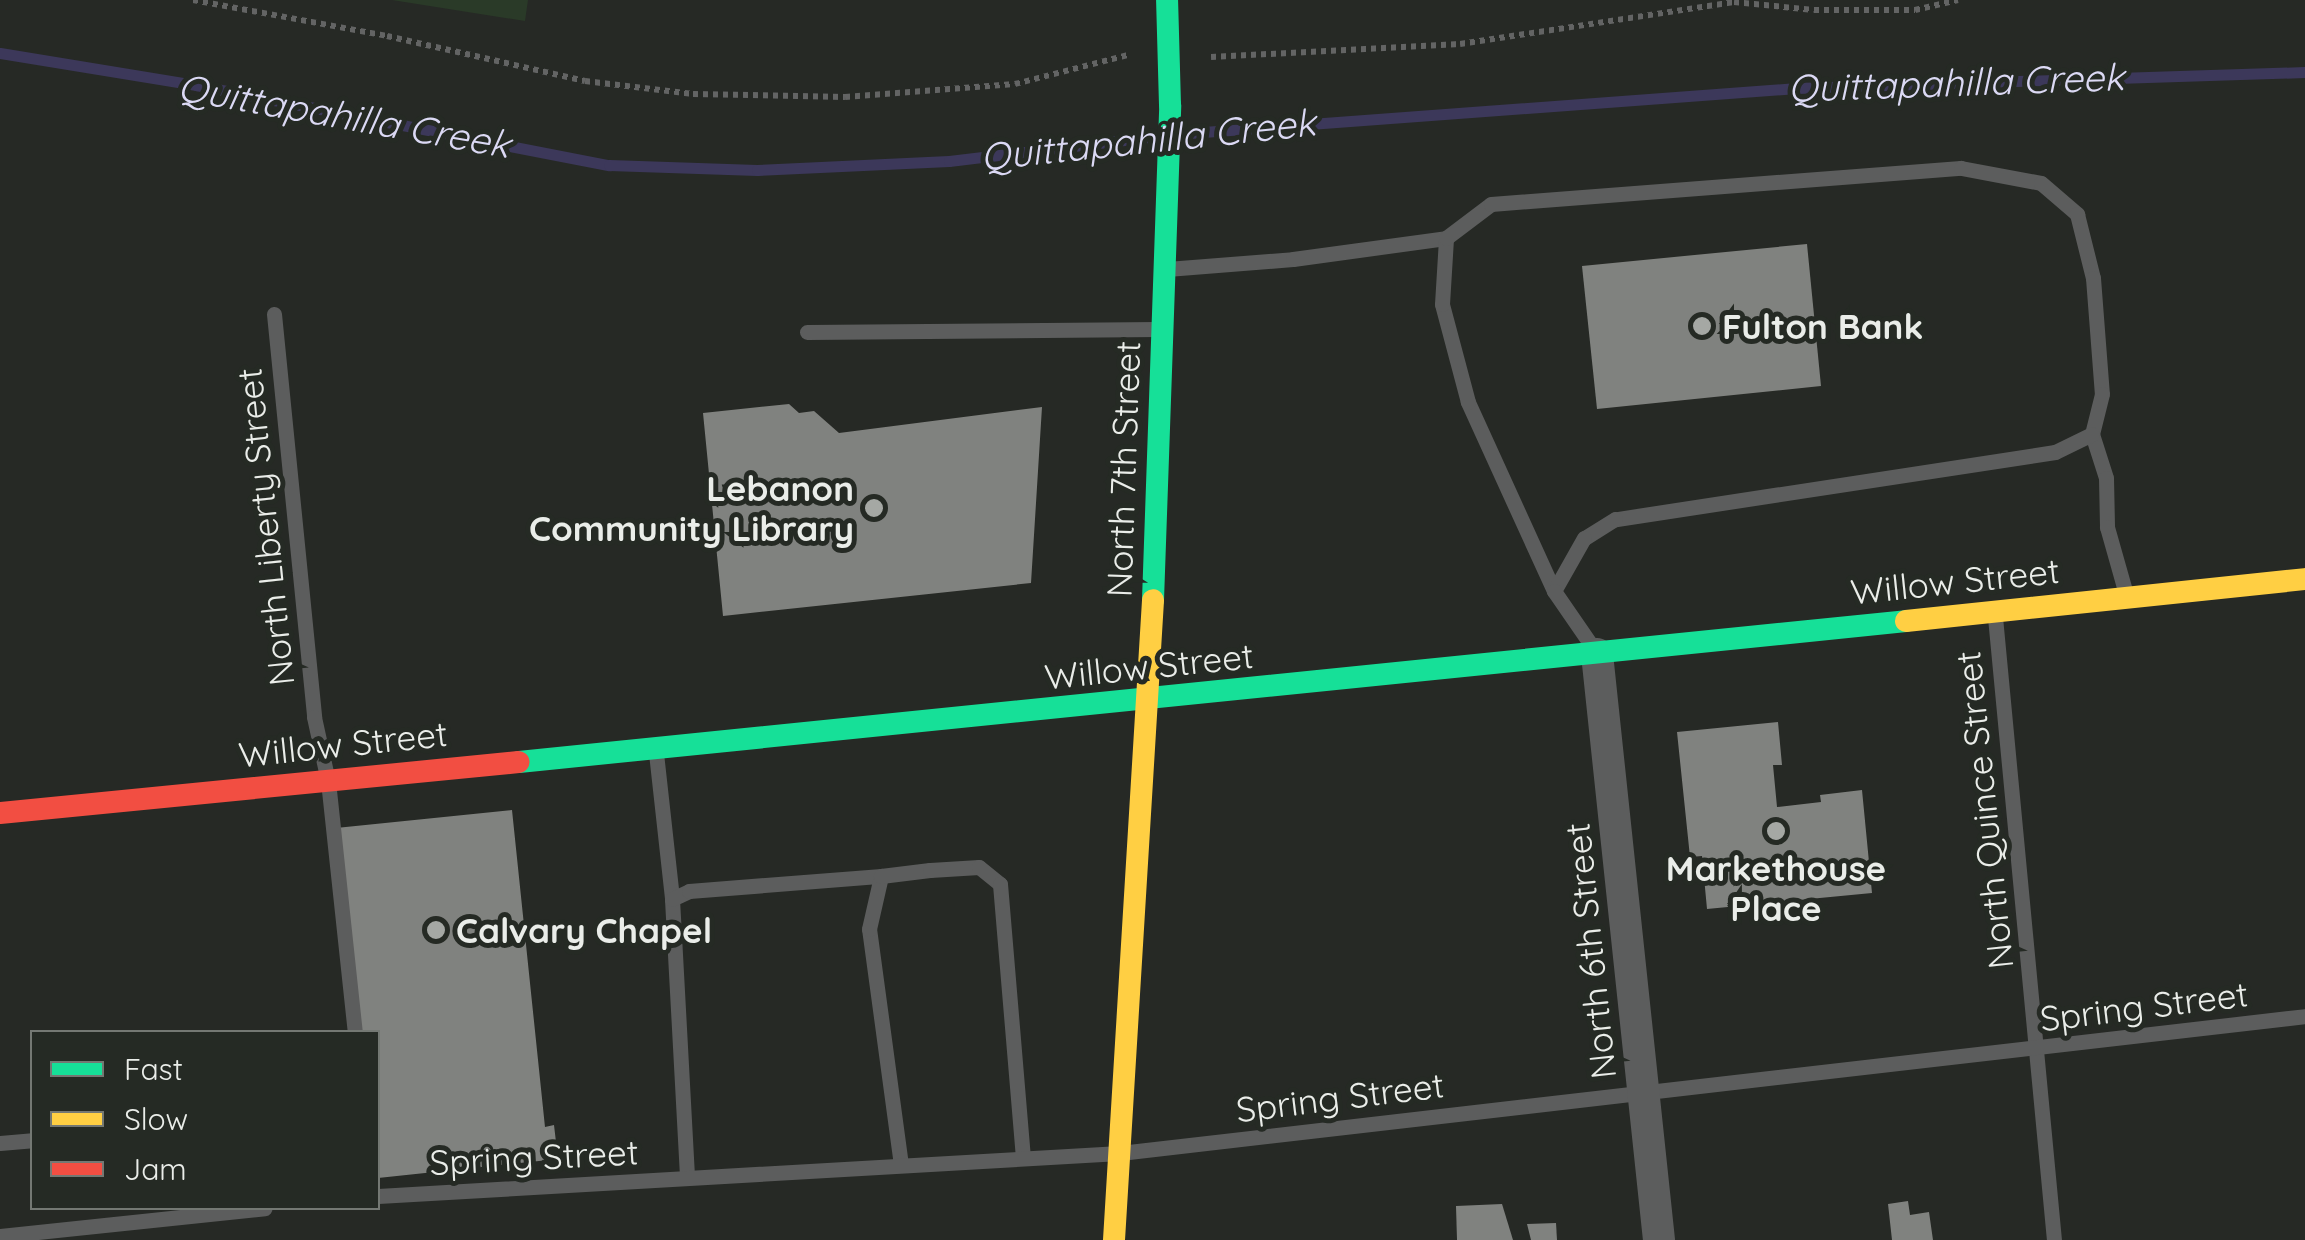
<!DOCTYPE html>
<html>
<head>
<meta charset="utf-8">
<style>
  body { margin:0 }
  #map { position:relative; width:2305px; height:1240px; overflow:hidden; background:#262925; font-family:Quicksand,sans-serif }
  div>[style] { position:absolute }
  .green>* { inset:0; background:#2a3a28 }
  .stream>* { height:11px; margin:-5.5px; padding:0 5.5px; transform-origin:5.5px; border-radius:5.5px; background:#3c385a }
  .building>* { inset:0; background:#80827f }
  .path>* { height:6px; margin-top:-3px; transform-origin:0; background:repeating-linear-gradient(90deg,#636464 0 5px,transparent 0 10px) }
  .lane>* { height:15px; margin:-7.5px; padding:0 7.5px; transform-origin:7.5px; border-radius:7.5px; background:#5c5d5d }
  .street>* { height:32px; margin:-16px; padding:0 16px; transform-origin:16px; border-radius:16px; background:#5c5d5d }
  .fast>* { height:22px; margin:-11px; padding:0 11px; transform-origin:11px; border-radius:11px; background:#16e098 }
  .slow>* { height:22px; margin:-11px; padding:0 11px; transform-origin:11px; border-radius:11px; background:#ffcf43 }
  .jam>* { height:22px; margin:-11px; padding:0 11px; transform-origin:11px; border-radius:11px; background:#f24e42 }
  .dots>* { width:28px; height:28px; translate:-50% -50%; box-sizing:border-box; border:5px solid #252a24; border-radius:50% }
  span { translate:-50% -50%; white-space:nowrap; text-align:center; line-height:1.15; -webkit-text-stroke:10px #252a24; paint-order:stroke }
  .poi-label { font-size:35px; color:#eaede9; font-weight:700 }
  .left { translate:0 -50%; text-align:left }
  .right { translate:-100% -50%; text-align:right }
  .street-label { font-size:35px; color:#eaede9 }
  .water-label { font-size:38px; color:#dbd9f4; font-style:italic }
  .legend { position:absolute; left:30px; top:1030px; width:350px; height:180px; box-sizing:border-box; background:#252a24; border:2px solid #747873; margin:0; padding:12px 18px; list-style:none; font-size:30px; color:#eaede9 }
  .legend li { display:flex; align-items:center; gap:20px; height:50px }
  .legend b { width:50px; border:2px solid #747873 }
</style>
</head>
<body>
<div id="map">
  <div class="green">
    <div style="clip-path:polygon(392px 0,528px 0,525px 21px)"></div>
  </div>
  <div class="stream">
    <div style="left:0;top:53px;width:199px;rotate:9.3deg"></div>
    <div style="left:196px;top:85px;width:421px;rotate:11deg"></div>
    <div style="left:609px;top:165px;width:148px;rotate:1.9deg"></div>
    <div style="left:757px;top:170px;width:192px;rotate:-2.7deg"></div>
    <div style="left:949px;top:161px;width:210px;rotate:-6.8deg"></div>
    <div style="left:1176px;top:134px;width:623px;rotate:-4.24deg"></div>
    <div style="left:1797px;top:88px;width:508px;rotate:-1.8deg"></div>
  </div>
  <div class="building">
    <div style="clip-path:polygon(1807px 244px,1821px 386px,1597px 409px,1582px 266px)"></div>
    <div style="clip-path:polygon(789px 404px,799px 413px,814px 411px,839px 433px,1042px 407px,1031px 583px,723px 616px,703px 413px)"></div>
    <div style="clip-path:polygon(1778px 722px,1782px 765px,1773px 765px,1777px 807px,1821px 802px,1820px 795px,1862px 790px,1872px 893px,1707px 909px,1702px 856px,1690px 857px,1677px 732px)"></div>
    <div style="clip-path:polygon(512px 810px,545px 1127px,554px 1125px,558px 1159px,378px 1178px,378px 1032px,357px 1032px,336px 828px)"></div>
    <div style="clip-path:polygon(1908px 1201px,1910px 1215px,1929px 1212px,1933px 1240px,1892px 1240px,1888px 1204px)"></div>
    <div style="clip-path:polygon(1502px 1204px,1513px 1240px,1457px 1240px,1456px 1206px)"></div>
    <div style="clip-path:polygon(1556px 1223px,1557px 1240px,1531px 1240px,1527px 1224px)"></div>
  </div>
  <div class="path">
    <div style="left:193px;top:0;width:197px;rotate:10.5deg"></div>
    <div style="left:387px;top:36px;width:203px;rotate:12.8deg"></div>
    <div style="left:585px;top:81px;width:109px;rotate:6.9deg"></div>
    <div style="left:693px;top:94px;width:152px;rotate:1.1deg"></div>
    <div style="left:845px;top:97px;width:170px;rotate:-4.4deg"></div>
    <div style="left:1015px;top:84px;width:117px;rotate:-14.4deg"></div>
    <div style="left:1211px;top:57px;width:249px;rotate:-3deg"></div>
    <div style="left:1460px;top:44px;width:277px;rotate:-8.7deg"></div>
    <div style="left:1734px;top:2px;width:80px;rotate:5.7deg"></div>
    <div style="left:1814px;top:10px;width:101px"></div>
    <div style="left:1915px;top:10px;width:44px;rotate:-13.1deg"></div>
  </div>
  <div class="lane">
    <div style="left:1167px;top:269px;width:126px;rotate:-4.5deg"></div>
    <div style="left:1293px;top:259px;width:154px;rotate:-7.8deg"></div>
    <div style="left:274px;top:314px;width:405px;rotate:84.3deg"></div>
    <div style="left:314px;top:717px;width:66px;rotate:77.7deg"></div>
    <div style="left:328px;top:781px;width:252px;rotate:83.9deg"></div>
    <div style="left:807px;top:332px;width:351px;rotate:-0.5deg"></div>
    <div style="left:2092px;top:434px;width:46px;rotate:72.3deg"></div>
    <div style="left:2106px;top:478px;width:49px;rotate:88.8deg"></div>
    <div style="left:2107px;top:527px;width:70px;rotate:74.2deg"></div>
    <div style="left:1554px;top:591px;width:208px;rotate:-114.5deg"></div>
    <div style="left:1468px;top:402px;width:101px;rotate:-104.9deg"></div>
    <div style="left:1442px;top:304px;width:66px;rotate:-86.5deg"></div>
    <div style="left:1446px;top:238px;width:56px;rotate:-37.1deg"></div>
    <div style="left:1491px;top:204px;width:471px;rotate:-4.4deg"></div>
    <div style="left:1961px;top:168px;width:81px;rotate:10.6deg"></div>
    <div style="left:2041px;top:183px;width:48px;rotate:40.7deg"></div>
    <div style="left:2077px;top:214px;width:66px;rotate:76deg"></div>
    <div style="left:2093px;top:278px;width:116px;rotate:85.6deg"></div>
    <div style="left:2102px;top:394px;width:41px;rotate:104deg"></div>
    <div style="left:2092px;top:434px;width:41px;rotate:154.1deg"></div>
    <div style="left:2055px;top:452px;width:445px;rotate:171.3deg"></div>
    <div style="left:1615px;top:519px;width:36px;rotate:148deg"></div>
    <div style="left:1584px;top:538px;width:61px;rotate:119.5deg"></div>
    <div style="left:1554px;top:591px;width:67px;rotate:55.4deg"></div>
    <div style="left:1995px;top:617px;width:626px;rotate:84.59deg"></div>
    <div style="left:656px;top:753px;width:147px;rotate:83.7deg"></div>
    <div style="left:672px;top:899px;width:279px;rotate:86.9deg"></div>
    <div style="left:672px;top:899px;width:19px;rotate:-25deg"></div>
    <div style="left:689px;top:891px;width:193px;rotate:-4.5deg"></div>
    <div style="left:0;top:1143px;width:32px;rotate:-5deg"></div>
    <div style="left:901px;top:1165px;width:238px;rotate:-97.7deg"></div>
    <div style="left:869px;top:929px;width:54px;rotate:-77.2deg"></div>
    <div style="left:881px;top:876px;width:49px;rotate:-7deg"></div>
    <div style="left:930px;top:870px;width:49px;rotate:-3.5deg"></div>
    <div style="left:979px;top:867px;width:27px;rotate:39deg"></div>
    <div style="left:1000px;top:884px;width:275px;rotate:85.2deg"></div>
    <div style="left:378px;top:1196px;width:743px;rotate:-3.32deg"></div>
    <div style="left:1120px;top:1153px;width:1193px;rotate:-6.59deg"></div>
    <div style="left:0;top:1236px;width:266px;rotate:-6deg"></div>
  </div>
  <div class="street">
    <div style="left:1597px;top:654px;width:589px;rotate:83.96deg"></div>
  </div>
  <div class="fast">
    <div style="left:1153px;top:600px;width:495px;rotate:-88deg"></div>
    <div style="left:1170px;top:105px;width:105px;rotate:-91.6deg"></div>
    <div style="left:519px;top:762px;width:1394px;rotate:-5.8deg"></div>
  </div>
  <div class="slow">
    <div style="left:1906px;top:621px;width:401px;rotate:-6deg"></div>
    <div style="left:1114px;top:1240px;width:641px;rotate:-86.51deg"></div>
  </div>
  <div class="jam">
    <div style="left:0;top:813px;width:521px;rotate:-5.61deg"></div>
  </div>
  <div class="dots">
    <div style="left:1702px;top:326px;background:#a5a8a4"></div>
    <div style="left:874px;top:508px;background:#a5a8a4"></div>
    <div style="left:1776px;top:831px;background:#a5a8a4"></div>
    <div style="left:436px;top:930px;background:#a5a8a4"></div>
  </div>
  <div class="poi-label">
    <span class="left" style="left:1722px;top:326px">Fulton Bank</span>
    <span class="right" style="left:854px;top:508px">Lebanon<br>Community Library</span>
    <span style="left:1776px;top:888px">Markethouse<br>Place</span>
    <span class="left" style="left:456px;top:930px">Calvary Chapel</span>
  </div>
  <div class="street-label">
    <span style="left:1123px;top:469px;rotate:-88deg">North 7th Street</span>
    <span style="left:265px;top:527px;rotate:-96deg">North Liberty Street</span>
    <span style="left:1955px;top:581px;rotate:-6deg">Willow Street</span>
    <span style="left:1149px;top:666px;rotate:-6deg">Willow Street</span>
    <span style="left:343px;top:744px;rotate:-6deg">Willow Street</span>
    <span style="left:1984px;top:810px;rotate:-96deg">North Quince Street</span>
    <span style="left:1590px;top:951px;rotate:-96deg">North 6th Street</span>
    <span style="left:2144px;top:1006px;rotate:-7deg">Spring Street</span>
    <span style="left:1340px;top:1097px;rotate:-7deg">Spring Street</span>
    <span style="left:534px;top:1157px;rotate:-3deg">Spring Street</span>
  </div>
  <div class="water-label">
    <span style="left:1956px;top:83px;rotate:-2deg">Quittapahilla Creek</span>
    <span style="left:344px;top:116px;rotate:10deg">Quittapahilla Creek</span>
    <span style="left:1148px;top:140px;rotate:-6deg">Quittapahilla Creek</span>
  </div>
  <ul class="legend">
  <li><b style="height:12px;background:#16e098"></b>Fast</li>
  <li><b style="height:12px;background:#ffcf43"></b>Slow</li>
  <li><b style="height:12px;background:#f24e42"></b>Jam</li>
  </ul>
</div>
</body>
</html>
